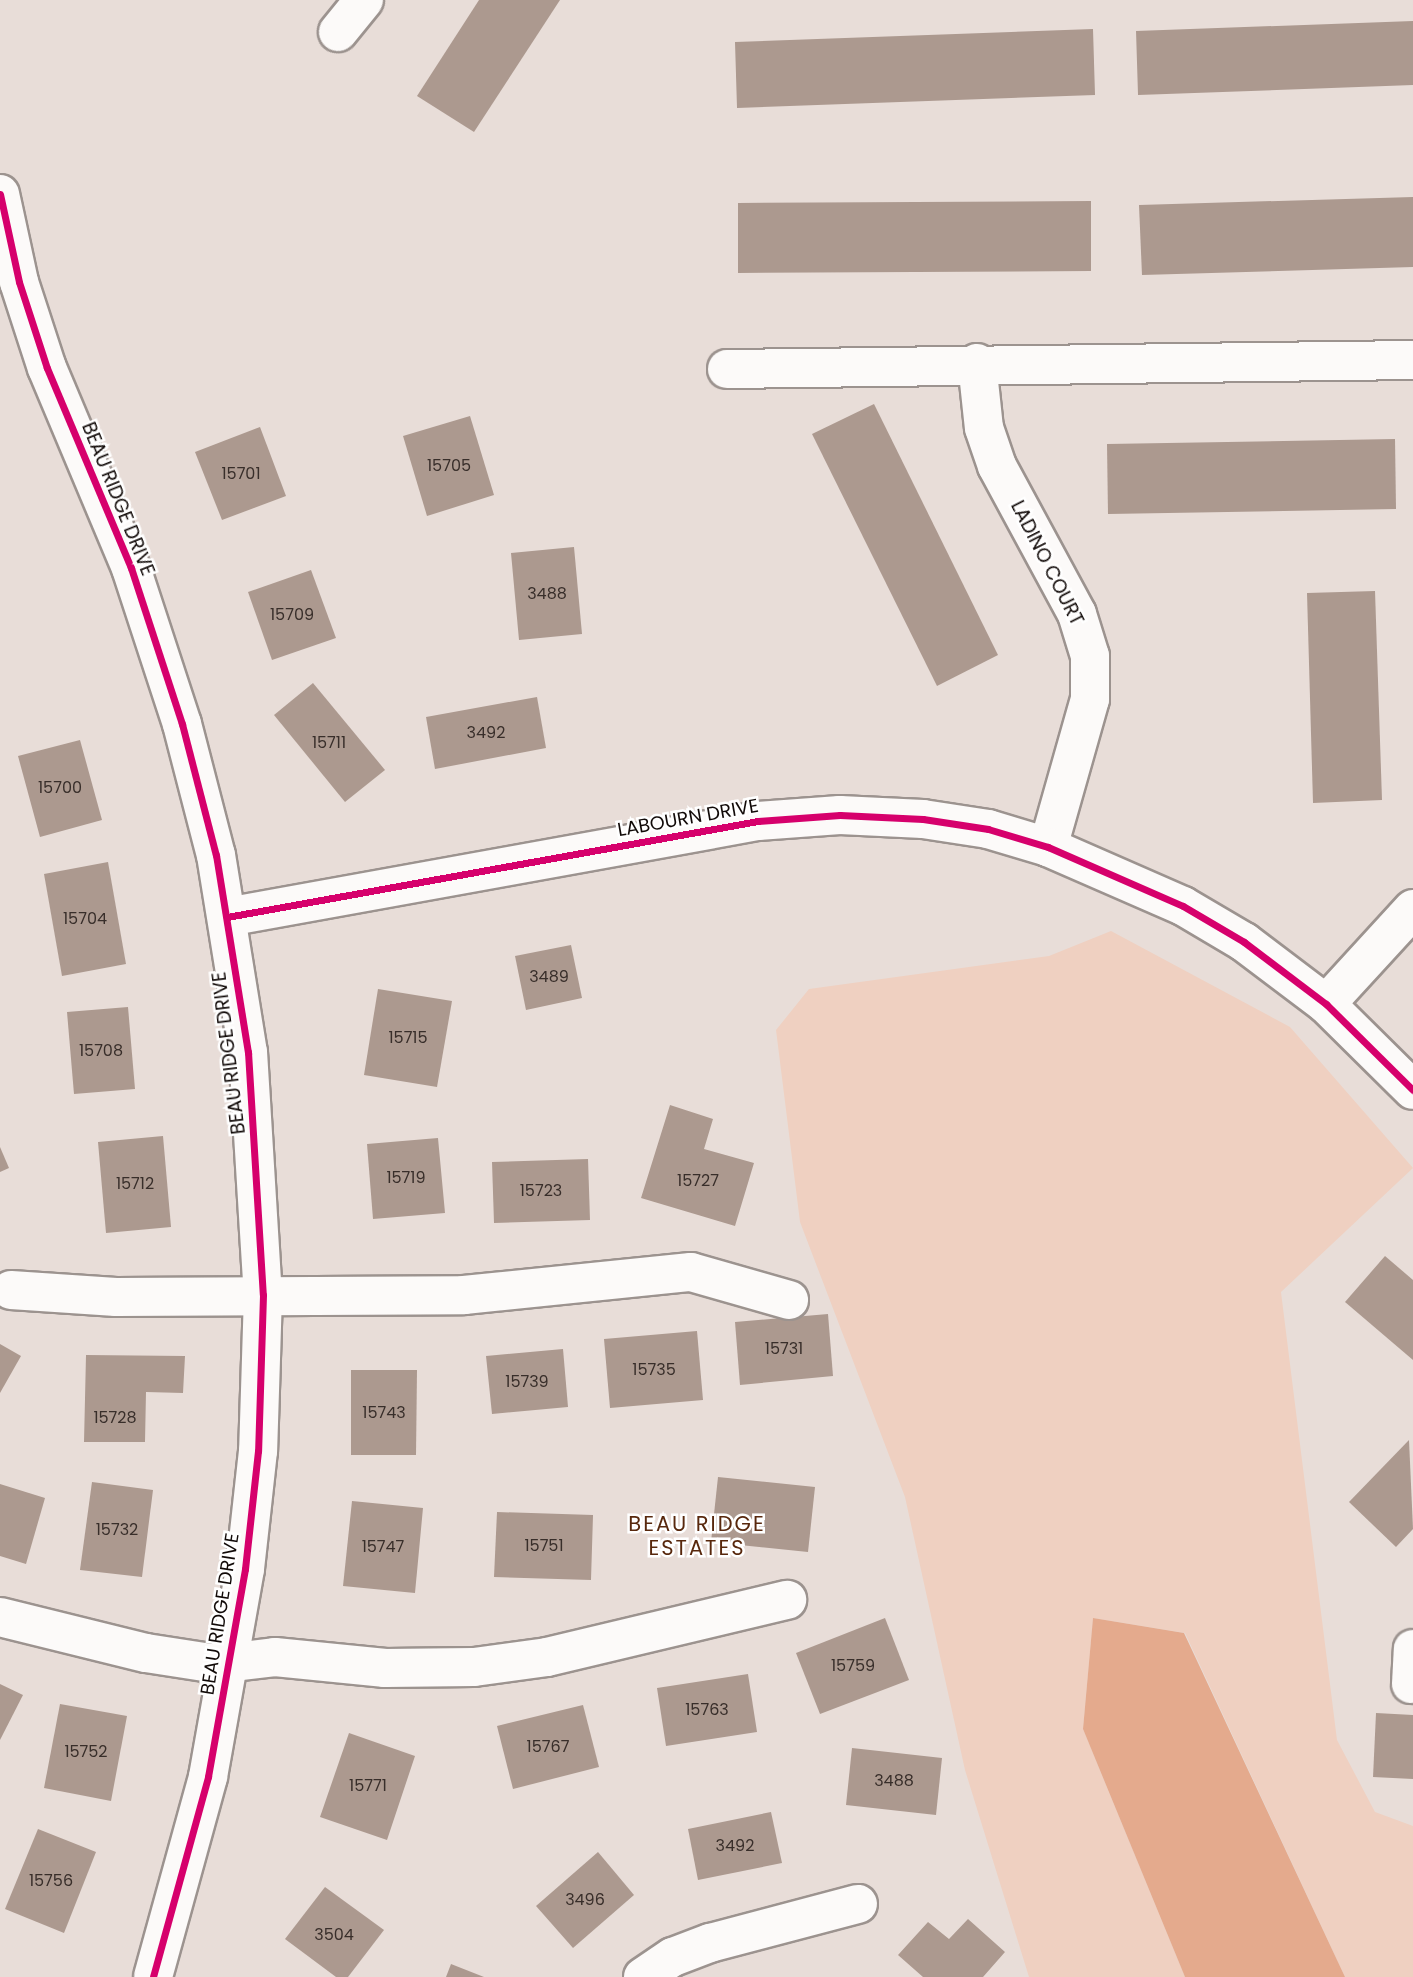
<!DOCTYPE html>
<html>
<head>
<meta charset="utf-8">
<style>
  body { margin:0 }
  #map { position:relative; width:1413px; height:1977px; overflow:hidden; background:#e8ddd8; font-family:Poppins,sans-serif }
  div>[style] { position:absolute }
  .green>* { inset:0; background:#efd0c1 }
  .water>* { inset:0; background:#e4aa8d }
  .building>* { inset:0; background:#ac998f }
  .roads { filter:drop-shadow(2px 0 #9c938f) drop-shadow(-2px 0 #9c938f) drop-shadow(0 2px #9c938f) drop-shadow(0 -2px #9c938f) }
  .minor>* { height:38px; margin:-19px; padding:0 19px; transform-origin:19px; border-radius:19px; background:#fcfaf9 }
  .cycleway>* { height:7px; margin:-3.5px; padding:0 3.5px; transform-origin:3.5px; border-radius:3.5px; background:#d6006c }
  span { translate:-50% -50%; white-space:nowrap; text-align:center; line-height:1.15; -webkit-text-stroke:5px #fff; paint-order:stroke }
  .number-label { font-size:16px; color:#382e2a }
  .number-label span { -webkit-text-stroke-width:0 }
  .street-label { font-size:19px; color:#110a08 }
  .neighbourhood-label { font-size:21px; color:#58280d; letter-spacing:2px }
</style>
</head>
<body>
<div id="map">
  <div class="green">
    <div style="clip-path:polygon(1111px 931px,1290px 1027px,1413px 1168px,1281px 1292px,1337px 1740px,1375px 1812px,1413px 1826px,1413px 1977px,1345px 1977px,1185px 1633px,1093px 1618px,1083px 1729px,1185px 1977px,1029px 1977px,965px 1770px,905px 1497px,800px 1222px,776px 1030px,809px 989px,1049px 956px)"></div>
  </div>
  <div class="water">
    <div style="clip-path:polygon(1093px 1618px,1184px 1633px,1345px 1977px,1185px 1977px,1083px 1729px)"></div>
  </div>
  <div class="building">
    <div style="clip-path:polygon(479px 0,560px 0,474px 132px,417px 96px)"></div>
    <div style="clip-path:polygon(1413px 21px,1413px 85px,1138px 95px,1136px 31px)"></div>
    <div style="clip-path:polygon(1093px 29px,1095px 95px,737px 108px,735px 42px)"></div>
    <div style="clip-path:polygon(1413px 197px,1413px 267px,1142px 275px,1139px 205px)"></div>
    <div style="clip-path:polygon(1091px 201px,1091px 271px,738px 273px,738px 203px)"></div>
    <div style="clip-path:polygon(874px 404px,998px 655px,937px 686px,812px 434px)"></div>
    <div style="clip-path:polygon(470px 416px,494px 495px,427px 516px,403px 436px)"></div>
    <div style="clip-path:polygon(260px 427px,286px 496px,222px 520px,195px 452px)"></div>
    <div style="clip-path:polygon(1395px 439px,1396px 509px,1108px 514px,1107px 444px)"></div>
    <div style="clip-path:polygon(574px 547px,582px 634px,519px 640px,511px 553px)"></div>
    <div style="clip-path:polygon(311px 570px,336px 638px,272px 660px,248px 592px)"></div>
    <div style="clip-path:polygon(1375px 591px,1382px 800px,1313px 803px,1307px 593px)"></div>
    <div style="clip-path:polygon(313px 683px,385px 770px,345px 802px,274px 715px)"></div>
    <div style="clip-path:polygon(537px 697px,546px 748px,435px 769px,426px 717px)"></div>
    <div style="clip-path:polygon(80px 740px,102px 820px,40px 837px,18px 756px)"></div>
    <div style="clip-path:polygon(108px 862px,126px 964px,62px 976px,44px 874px)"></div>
    <div style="clip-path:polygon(571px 945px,582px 998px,526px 1010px,515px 956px)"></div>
    <div style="clip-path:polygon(378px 989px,452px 1001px,437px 1087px,364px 1075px)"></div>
    <div style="clip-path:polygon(128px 1007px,135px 1089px,74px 1094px,67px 1012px)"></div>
    <div style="clip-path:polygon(670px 1105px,713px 1119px,704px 1149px,754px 1163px,735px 1226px,641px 1198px)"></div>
    <div style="clip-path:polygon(163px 1136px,171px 1227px,106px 1233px,98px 1142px)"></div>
    <div style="clip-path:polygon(438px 1138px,445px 1213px,373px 1219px,367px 1144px)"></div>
    <div style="clip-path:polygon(0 1147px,9px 1168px,0 1172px)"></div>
    <div style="clip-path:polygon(588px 1159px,590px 1220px,494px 1223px,492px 1162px)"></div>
    <div style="clip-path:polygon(1385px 1256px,1413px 1280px,1413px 1360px,1345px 1302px)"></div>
    <div style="clip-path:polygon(828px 1314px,833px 1376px,740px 1385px,735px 1322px)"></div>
    <div style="clip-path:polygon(697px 1331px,703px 1400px,610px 1408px,604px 1339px)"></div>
    <div style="clip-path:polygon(0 1344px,21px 1356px,0 1393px)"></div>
    <div style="clip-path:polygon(563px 1349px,568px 1407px,492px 1414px,486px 1356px)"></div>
    <div style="clip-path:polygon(86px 1355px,185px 1356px,183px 1393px,146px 1392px,145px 1442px,84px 1442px)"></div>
    <div style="clip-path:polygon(351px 1370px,417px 1370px,416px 1455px,351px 1455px)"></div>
    <div style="clip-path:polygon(1409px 1440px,1413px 1529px,1396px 1547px,1349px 1502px)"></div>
    <div style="clip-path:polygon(718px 1477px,815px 1487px,808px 1552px,711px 1542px)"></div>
    <div style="clip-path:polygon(92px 1482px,153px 1490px,142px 1577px,80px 1570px)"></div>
    <div style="clip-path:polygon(0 1484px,45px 1498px,26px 1564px,0 1556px)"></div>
    <div style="clip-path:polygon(352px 1501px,423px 1508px,415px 1593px,343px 1586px)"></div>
    <div style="clip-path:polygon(497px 1512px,593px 1515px,591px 1580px,494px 1577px)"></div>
    <div style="clip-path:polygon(885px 1618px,909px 1680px,820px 1714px,796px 1653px)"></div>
    <div style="clip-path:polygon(748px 1674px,757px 1732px,666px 1746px,657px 1688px)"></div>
    <div style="clip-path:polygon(0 1684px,23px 1695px,0 1740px)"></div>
    <div style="clip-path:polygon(60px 1704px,127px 1716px,111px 1801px,44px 1788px)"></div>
    <div style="clip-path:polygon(583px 1705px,599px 1767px,513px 1789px,497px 1726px)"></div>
    <div style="clip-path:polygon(1376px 1713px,1413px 1715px,1413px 1779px,1373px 1777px)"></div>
    <div style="clip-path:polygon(349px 1733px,415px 1756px,387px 1840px,320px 1817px)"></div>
    <div style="clip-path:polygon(852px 1748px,942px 1758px,936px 1815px,846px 1805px)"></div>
    <div style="clip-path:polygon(771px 1812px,782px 1863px,698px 1880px,688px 1829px)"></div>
    <div style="clip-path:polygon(38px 1829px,96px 1852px,64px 1933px,5px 1909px)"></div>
    <div style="clip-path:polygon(598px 1852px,634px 1895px,573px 1948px,536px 1906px)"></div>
    <div style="clip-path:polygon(325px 1887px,384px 1930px,348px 1977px,336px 1977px,285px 1939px)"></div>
    <div style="clip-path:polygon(968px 1919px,1005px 1952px,983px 1977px,923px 1977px,898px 1955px,928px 1922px,949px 1939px)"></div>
    <div style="clip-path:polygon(451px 1964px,484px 1977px,446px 1977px)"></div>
  </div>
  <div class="roads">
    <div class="minor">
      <div style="left:338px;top:32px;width:41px;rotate:-50.9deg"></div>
      <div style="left:0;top:194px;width:90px;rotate:77.8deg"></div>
      <div style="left:19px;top:282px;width:90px;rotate:72deg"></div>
      <div style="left:47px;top:368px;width:217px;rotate:67.2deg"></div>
      <div style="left:131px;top:568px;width:164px;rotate:71.9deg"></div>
      <div style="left:182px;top:724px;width:135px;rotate:75.5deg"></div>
      <div style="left:216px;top:855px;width:200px;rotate:80.8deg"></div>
      <div style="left:248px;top:1052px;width:243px;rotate:86.5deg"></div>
      <div style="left:263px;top:1295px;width:156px;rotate:91.8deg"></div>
      <div style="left:258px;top:1451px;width:119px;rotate:96.3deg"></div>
      <div style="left:245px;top:1569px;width:211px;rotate:100.1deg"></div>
      <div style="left:208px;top:1777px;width:207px;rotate:105.4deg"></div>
      <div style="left:977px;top:363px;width:65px;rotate:83.9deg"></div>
      <div style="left:984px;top:428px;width:40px;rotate:71.1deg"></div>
      <div style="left:997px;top:466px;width:168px;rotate:61.6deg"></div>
      <div style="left:1077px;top:614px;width:44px;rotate:72.8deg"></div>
      <div style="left:1090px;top:656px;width:43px;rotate:90deg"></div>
      <div style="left:1090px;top:699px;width:154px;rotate:105.8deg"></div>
      <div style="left:727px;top:369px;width:686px;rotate:-0.75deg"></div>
      <div style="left:227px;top:917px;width:540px;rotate:-10.25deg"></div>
      <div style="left:758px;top:821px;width:82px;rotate:-4.2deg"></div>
      <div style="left:840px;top:815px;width:83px;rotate:2.8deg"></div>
      <div style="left:923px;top:819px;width:66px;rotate:8.7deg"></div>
      <div style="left:988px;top:829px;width:63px;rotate:16.7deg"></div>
      <div style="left:1048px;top:847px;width:147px;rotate:23.6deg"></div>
      <div style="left:1183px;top:906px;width:71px;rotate:30.5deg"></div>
      <div style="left:1244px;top:942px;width:103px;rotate:37.1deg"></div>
      <div style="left:1326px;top:1004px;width:122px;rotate:44.7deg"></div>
      <div style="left:1326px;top:1004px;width:129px;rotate:-47.5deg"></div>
      <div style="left:11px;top:1290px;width:105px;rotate:3.8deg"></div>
      <div style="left:116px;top:1297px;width:348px;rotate:-0.3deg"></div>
      <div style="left:464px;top:1295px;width:228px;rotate:-5.8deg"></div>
      <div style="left:691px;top:1272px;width:102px;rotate:15.9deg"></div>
      <div style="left:0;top:1617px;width:150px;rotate:13.9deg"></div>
      <div style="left:146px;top:1653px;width:72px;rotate:8.8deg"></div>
      <div style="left:217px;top:1664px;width:58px;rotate:-6.9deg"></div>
      <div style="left:275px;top:1657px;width:111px;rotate:5.7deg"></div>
      <div style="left:385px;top:1668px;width:89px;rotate:-0.6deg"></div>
      <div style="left:474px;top:1667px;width:74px;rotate:-7.8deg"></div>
      <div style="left:547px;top:1657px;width:247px;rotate:-13.4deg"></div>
      <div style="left:1411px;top:1684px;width:35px;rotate:-87deg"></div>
      <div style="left:643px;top:1977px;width:36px;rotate:-34deg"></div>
      <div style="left:673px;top:1957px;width:40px;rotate:-21deg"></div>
      <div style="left:710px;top:1943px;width:153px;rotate:-14.8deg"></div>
    </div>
  </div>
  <div class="cycleway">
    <div style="left:0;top:194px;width:90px;rotate:77.8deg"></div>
    <div style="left:19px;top:282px;width:90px;rotate:72deg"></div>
    <div style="left:47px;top:368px;width:217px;rotate:67.2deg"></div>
    <div style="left:131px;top:568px;width:164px;rotate:71.9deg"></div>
    <div style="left:182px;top:724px;width:135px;rotate:75.5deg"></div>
    <div style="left:216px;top:855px;width:200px;rotate:80.8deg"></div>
    <div style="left:248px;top:1052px;width:243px;rotate:86.5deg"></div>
    <div style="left:263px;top:1295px;width:156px;rotate:91.8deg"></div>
    <div style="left:258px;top:1451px;width:119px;rotate:96.3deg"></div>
    <div style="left:245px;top:1569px;width:211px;rotate:100.1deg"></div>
    <div style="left:208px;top:1777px;width:207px;rotate:105.4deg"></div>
    <div style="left:227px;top:917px;width:540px;rotate:-10.25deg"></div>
    <div style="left:758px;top:821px;width:82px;rotate:-4.2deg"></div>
    <div style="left:840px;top:815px;width:83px;rotate:2.8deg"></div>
    <div style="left:923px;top:819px;width:66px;rotate:8.7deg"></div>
    <div style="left:988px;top:829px;width:63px;rotate:16.7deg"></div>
    <div style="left:1048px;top:847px;width:147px;rotate:23.6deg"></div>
    <div style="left:1183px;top:906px;width:71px;rotate:30.5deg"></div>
    <div style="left:1244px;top:942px;width:103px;rotate:37.1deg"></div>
    <div style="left:1326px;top:1004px;width:122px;rotate:44.7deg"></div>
  </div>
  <div class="number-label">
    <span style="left:449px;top:466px">15705</span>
    <span style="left:241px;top:474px">15701</span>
    <span style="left:547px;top:594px">3488</span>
    <span style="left:292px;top:615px">15709</span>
    <span style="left:486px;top:733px">3492</span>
    <span style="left:329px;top:743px">15711</span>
    <span style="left:60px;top:788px">15700</span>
    <span style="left:85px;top:919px">15704</span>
    <span style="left:549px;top:977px">3489</span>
    <span style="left:408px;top:1038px">15715</span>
    <span style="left:101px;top:1051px">15708</span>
    <span style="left:406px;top:1178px">15719</span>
    <span style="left:698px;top:1181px">15727</span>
    <span style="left:135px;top:1184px">15712</span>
    <span style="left:541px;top:1191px">15723</span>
    <span style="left:784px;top:1349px">15731</span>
    <span style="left:654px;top:1370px">15735</span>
    <span style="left:527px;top:1382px">15739</span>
    <span style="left:384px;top:1413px">15743</span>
    <span style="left:115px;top:1418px">15728</span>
    <span style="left:117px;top:1530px">15732</span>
    <span style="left:544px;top:1546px">15751</span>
    <span style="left:383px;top:1547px">15747</span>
    <span style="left:853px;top:1666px">15759</span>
    <span style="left:707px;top:1710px">15763</span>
    <span style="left:548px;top:1747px">15767</span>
    <span style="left:86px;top:1752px">15752</span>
    <span style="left:894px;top:1781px">3488</span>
    <span style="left:368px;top:1786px">15771</span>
    <span style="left:735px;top:1846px">3492</span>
    <span style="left:51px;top:1881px">15756</span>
    <span style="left:585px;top:1900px">3496</span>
    <span style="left:334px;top:1935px">3504</span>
  </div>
  <div class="street-label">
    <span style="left:118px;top:499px;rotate:68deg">BEAU RIDGE DRIVE</span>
    <span style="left:1047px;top:563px;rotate:63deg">LADINO COURT</span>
    <span style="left:688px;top:818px;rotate:-10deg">LABOURN DRIVE</span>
    <span style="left:229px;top:1053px;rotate:-97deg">BEAU RIDGE DRIVE</span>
    <span style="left:220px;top:1614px;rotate:-81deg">BEAU RIDGE DRIVE</span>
  </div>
  <div class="neighbourhood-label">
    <span style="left:697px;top:1536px">BEAU RIDGE<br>ESTATES</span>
  </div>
</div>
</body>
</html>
